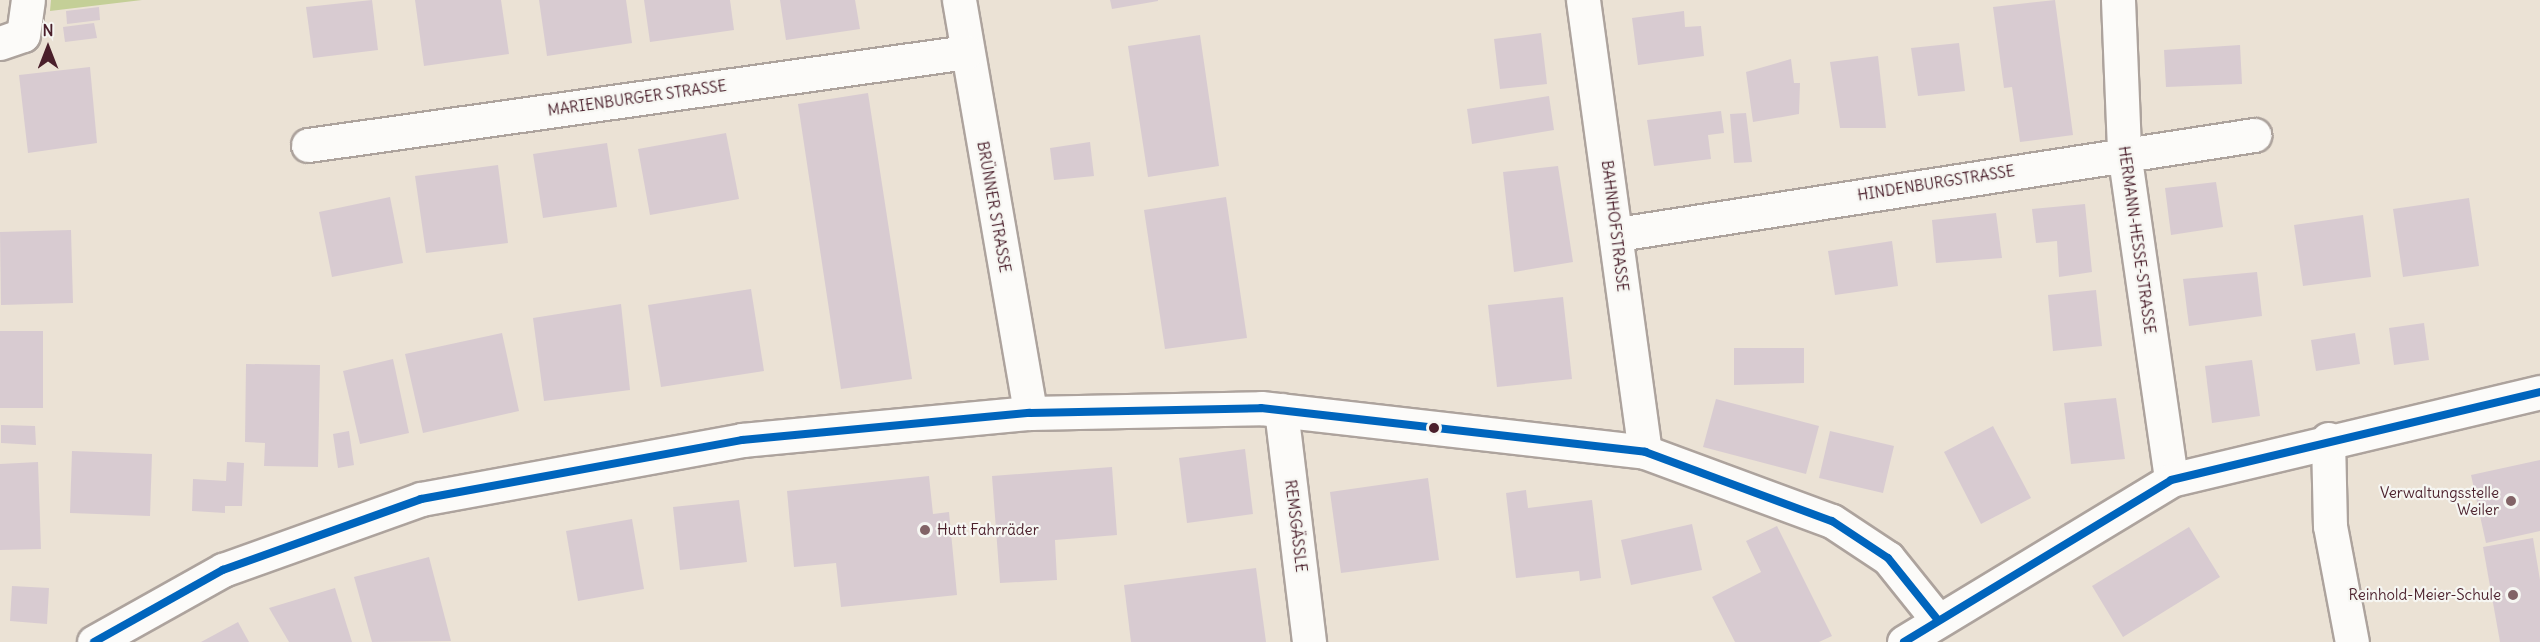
<!DOCTYPE html>
<html>
<head>
<meta charset="utf-8">
<style>
  body { margin:0 }
  #map { position:relative; width:2540px; height:642px; overflow:hidden; background:#ebe2d5; font-family:Delius,sans-serif }
  div>[style] { position:absolute }
  .green>* { inset:0; background:#c4cf97 }
  .building>* { inset:0; background:#d8cbd1 }
  .roads { filter:drop-shadow(2px 0 #ada39d) drop-shadow(-2px 0 #ada39d) drop-shadow(0 2px #ada39d) drop-shadow(0 -2px #ada39d) }
  .minor>* { height:33px; margin:-16.5px; padding:0 16.5px; transform-origin:16.5px; border-radius:16.5px; background:#fcfbf9 }
  .bus-1>* { height:8px; margin:-4px; padding:0 4px; transform-origin:4px; border-radius:4px; background:#0065bd }
  .dots>* { width:16px; height:16px; translate:-50% -50%; box-sizing:border-box; border:3px solid #f6f6f2; border-radius:50% }
  span { translate:-50% -50%; white-space:nowrap; text-align:center; line-height:1.15; -webkit-text-stroke:4.5px #f6f6f2; paint-order:stroke }
  .street-label { font-size:15px; color:#4a1f2b }
  .poi-label { font-size:15px; color:#4a1f2b }
  .right { translate:-100% -50%; text-align:right }
  .left { translate:0 -50%; text-align:left }
  .north { position:absolute; left:18px; top:18px; width:60px; height:60px; -webkit-text-stroke:4px #f6f6f2; paint-order:stroke; rotate:0deg; font-size:16px; font-weight:700; line-height:24px; text-align:center; color:#4a1f2b }
  .north::after { content:''; display:block; margin:auto; width:21px; height:27px; background:#4a1f2b; clip-path:polygon(50% 0,100% 100%,50% 72%,0 100%) }
</style>
</head>
<body>
<div id="map">
  <div class="green">
    <div style="clip-path:polygon(51px 0,142px 0,50px 11px)"></div>
  </div>
  <div class="building">
    <div style="clip-path:polygon(372px 0,378px 50px,313px 58px,306px 7px)"></div>
    <div style="clip-path:polygon(415px 0,501px 0,509px 54px,424px 66px)"></div>
    <div style="clip-path:polygon(539px 0,626px 0,632px 43px,547px 56px)"></div>
    <div style="clip-path:polygon(644px 0,730px 0,734px 30px,650px 42px)"></div>
    <div style="clip-path:polygon(780px 0,855px 0,860px 29px,786px 40px)"></div>
    <div style="clip-path:polygon(1110px 0,1158px 0,1158px 1px,1112px 9px)"></div>
    <div style="clip-path:polygon(2055px 0,2073px 135px,2020px 142px,2012px 87px,2004px 88px,1993px 7px)"></div>
    <div style="clip-path:polygon(99px 7px,100px 20px,67px 24px,66px 11px)"></div>
    <div style="clip-path:polygon(1684px 11px,1685px 27px,1701px 26px,1704px 56px,1638px 65px,1632px 18px)"></div>
    <div style="clip-path:polygon(94px 23px,97px 38px,65px 42px,63px 27px)"></div>
    <div style="clip-path:polygon(1541px 33px,1547px 84px,1500px 89px,1494px 39px)"></div>
    <div style="clip-path:polygon(1200px 35px,1219px 166px,1148px 177px,1128px 46px)"></div>
    <div style="clip-path:polygon(1959px 43px,1965px 91px,1918px 96px,1911px 48px)"></div>
    <div style="clip-path:polygon(2240px 45px,2242px 84px,2166px 87px,2164px 50px)"></div>
    <div style="clip-path:polygon(1878px 56px,1886px 128px,1840px 128px,1830px 62px)"></div>
    <div style="clip-path:polygon(1791px 59px,1794px 83px,1800px 83px,1799px 114px,1753px 122px,1746px 72px)"></div>
    <div style="clip-path:polygon(90px 67px,97px 143px,28px 153px,19px 75px)"></div>
    <div style="clip-path:polygon(868px 93px,912px 379px,841px 389px,798px 104px)"></div>
    <div style="clip-path:polygon(1549px 96px,1554px 130px,1472px 144px,1467px 109px)"></div>
    <div style="clip-path:polygon(1721px 111px,1724px 133px,1708px 135px,1711px 159px,1654px 166px,1647px 120px)"></div>
    <div style="clip-path:polygon(1746px 113px,1752px 162px,1734px 163px,1730px 114px)"></div>
    <div style="clip-path:polygon(726px 133px,739px 199px,650px 215px,638px 149px)"></div>
    <div style="clip-path:polygon(1090px 142px,1094px 176px,1054px 180px,1050px 148px)"></div>
    <div style="clip-path:polygon(607px 143px,617px 207px,543px 218px,533px 154px)"></div>
    <div style="clip-path:polygon(498px 165px,508px 243px,426px 253px,415px 176px)"></div>
    <div style="clip-path:polygon(1558px 166px,1573px 262px,1514px 272px,1503px 172px)"></div>
    <div style="clip-path:polygon(2216px 182px,2223px 227px,2171px 235px,2165px 188px)"></div>
    <div style="clip-path:polygon(390px 197px,403px 263px,332px 277px,319px 212px)"></div>
    <div style="clip-path:polygon(1226px 197px,1247px 338px,1165px 349px,1144px 210px)"></div>
    <div style="clip-path:polygon(2469px 198px,2479px 266px,2403px 277px,2393px 209px)"></div>
    <div style="clip-path:polygon(2085px 204px,2092px 272px,2059px 277px,2057px 241px,2036px 243px,2032px 209px)"></div>
    <div style="clip-path:polygon(1996px 213px,2002px 258px,1936px 263px,1932px 220px)"></div>
    <div style="clip-path:polygon(2363px 215px,2371px 277px,2303px 286px,2294px 225px)"></div>
    <div style="clip-path:polygon(71px 230px,73px 303px,1px 305px,0 232px)"></div>
    <div style="clip-path:polygon(1892px 241px,1898px 286px,1835px 295px,1828px 251px)"></div>
    <div style="clip-path:polygon(2257px 272px,2262px 316px,2189px 326px,2183px 279px)"></div>
    <div style="clip-path:polygon(751px 289px,764px 371px,661px 387px,648px 305px)"></div>
    <div style="clip-path:polygon(2096px 290px,2102px 346px,2053px 351px,2048px 295px)"></div>
    <div style="clip-path:polygon(1563px 297px,1572px 379px,1497px 387px,1488px 305px)"></div>
    <div style="clip-path:polygon(621px 304px,630px 390px,544px 401px,533px 318px)"></div>
    <div style="clip-path:polygon(2424px 323px,2429px 360px,2394px 365px,2389px 328px)"></div>
    <div style="clip-path:polygon(0 331px,43px 331px,43px 408px,0 408px)"></div>
    <div style="clip-path:polygon(502px 333px,519px 411px,423px 433px,405px 354px)"></div>
    <div style="clip-path:polygon(2355px 333px,2360px 364px,2316px 371px,2311px 340px)"></div>
    <div style="clip-path:polygon(1734px 348px,1804px 348px,1804px 383px,1734px 385px)"></div>
    <div style="clip-path:polygon(393px 359px,409px 433px,360px 444px,343px 371px)"></div>
    <div style="clip-path:polygon(2252px 360px,2260px 416px,2212px 423px,2205px 366px)"></div>
    <div style="clip-path:polygon(246px 364px,320px 365px,318px 467px,264px 466px,265px 443px,245px 442px)"></div>
    <div style="clip-path:polygon(2116px 398px,2125px 459px,2071px 464px,2064px 403px)"></div>
    <div style="clip-path:polygon(1716px 399px,1819px 426px,1806px 474px,1703px 447px)"></div>
    <div style="clip-path:polygon(1px 425px,35px 426px,36px 445px,1px 443px)"></div>
    <div style="clip-path:polygon(1993px 426px,2031px 498px,1981px 524px,1944px 452px)"></div>
    <div style="clip-path:polygon(349px 431px,354px 465px,338px 468px,333px 434px)"></div>
    <div style="clip-path:polygon(1830px 431px,1894px 446px,1883px 493px,1819px 478px)"></div>
    <div style="clip-path:polygon(1245px 449px,1253px 514px,1187px 523px,1179px 458px)"></div>
    <div style="clip-path:polygon(72px 451px,152px 454px,150px 516px,70px 513px)"></div>
    <div style="clip-path:polygon(2540px 460px,2540px 531px,2486px 543px,2471px 475px)"></div>
    <div style="clip-path:polygon(38px 462px,41px 549px,0 550px,0 464px)"></div>
    <div style="clip-path:polygon(227px 462px,244px 463px,242px 506px,225px 506px,225px 513px,192px 511px,193px 479px,226px 481px)"></div>
    <div style="clip-path:polygon(1112px 467px,1117px 535px,1055px 540px,1057px 580px,1000px 583px,992px 476px)"></div>
    <div style="clip-path:polygon(929px 476px,933px 514px,949px 512px,957px 595px,841px 607px,836px 563px,794px 567px,787px 491px)"></div>
    <div style="clip-path:polygon(1428px 478px,1439px 560px,1341px 573px,1330px 492px)"></div>
    <div style="clip-path:polygon(1526px 490px,1528px 508px,1592px 500px,1601px 578px,1580px 581px,1579px 571px,1516px 578px,1506px 493px)"></div>
    <div style="clip-path:polygon(739px 500px,747px 562px,680px 570px,673px 507px)"></div>
    <div style="clip-path:polygon(632px 519px,644px 589px,578px 601px,566px 531px)"></div>
    <div style="clip-path:polygon(1692px 524px,1702px 570px,1631px 585px,1621px 540px)"></div>
    <div style="clip-path:polygon(1777px 526px,1832px 636px,1819px 642px,1735px 642px,1712px 597px,1761px 572px,1746px 541px)"></div>
    <div style="clip-path:polygon(2189px 527px,2220px 577px,2123px 637px,2092px 586px)"></div>
    <div style="clip-path:polygon(2533px 538px,2540px 580px,2540px 642px,2500px 642px,2483px 547px)"></div>
    <div style="clip-path:polygon(429px 557px,451px 641px,372px 642px,354px 577px)"></div>
    <div style="clip-path:polygon(1256px 568px,1266px 642px,1131px 642px,1124px 585px)"></div>
    <div style="clip-path:polygon(12px 586px,49px 588px,47px 624px,10px 621px)"></div>
    <div style="clip-path:polygon(335px 588px,352px 642px,289px 642px,269px 608px)"></div>
    <div style="clip-path:polygon(238px 622px,249px 642px,201px 642px)"></div>
  </div>
  <div class="roads">
    <div class="minor">
      <div style="left:959px;top:0;width:419px;rotate:80.2deg"></div>
      <div style="left:1583px;top:0;width:456px;rotate:82.2deg"></div>
      <div style="left:2118px;top:0;width:152px;rotate:87.7deg"></div>
      <div style="left:2124px;top:152px;width:331px;rotate:81.8deg"></div>
      <div style="left:0;top:43px;width:24px;rotate:-19deg"></div>
      <div style="left:23px;top:35px;width:35px;rotate:-82deg"></div>
      <div style="left:308px;top:145px;width:665px;rotate:-8.04deg"></div>
      <div style="left:1618px;top:234px;width:644px;rotate:-8.85deg"></div>
      <div style="left:1281px;top:410px;width:234px;rotate:83.1deg"></div>
      <div style="left:2328px;top:439px;width:87px;rotate:88.7deg"></div>
      <div style="left:2330px;top:526px;width:118px;rotate:79.3deg"></div>
      <div style="left:94px;top:642px;width:148px;rotate:-29.2deg"></div>
      <div style="left:223px;top:570px;width:210px;rotate:-19.7deg"></div>
      <div style="left:421px;top:499px;width:326px;rotate:-10.4deg"></div>
      <div style="left:742px;top:440px;width:289px;rotate:-5.4deg"></div>
      <div style="left:1030px;top:413px;width:231px;rotate:-1.2deg"></div>
      <div style="left:1261px;top:408px;width:387px;rotate:6.5deg"></div>
      <div style="left:1645px;top:452px;width:199px;rotate:20.3deg"></div>
      <div style="left:1832px;top:521px;width:67px;rotate:33.5deg"></div>
      <div style="left:1888px;top:558px;width:78px;rotate:51.2deg"></div>
      <div style="left:1904px;top:642px;width:312px;rotate:-31.2deg"></div>
      <div style="left:2171px;top:480px;width:379px;rotate:-13.4deg"></div>
    </div>
  </div>
  <div class="bus-1">
    <div style="left:94px;top:642px;width:148px;rotate:-29.2deg"></div>
    <div style="left:223px;top:570px;width:210px;rotate:-19.7deg"></div>
    <div style="left:421px;top:499px;width:326px;rotate:-10.4deg"></div>
    <div style="left:742px;top:440px;width:289px;rotate:-5.4deg"></div>
    <div style="left:1030px;top:413px;width:231px;rotate:-1.2deg"></div>
    <div style="left:1261px;top:408px;width:387px;rotate:6.5deg"></div>
    <div style="left:1645px;top:452px;width:199px;rotate:20.3deg"></div>
    <div style="left:1832px;top:521px;width:67px;rotate:33.5deg"></div>
    <div style="left:1888px;top:558px;width:78px;rotate:51.2deg"></div>
    <div style="left:1904px;top:642px;width:312px;rotate:-31.2deg"></div>
    <div style="left:2171px;top:480px;width:379px;rotate:-13.4deg"></div>
  </div>
  <div class="dots">
    <div style="left:1434px;top:428px;background:#4a1f2b"></div>
    <div style="left:2511px;top:501px;background:#826366"></div>
    <div style="left:925px;top:530px;background:#826366"></div>
    <div style="left:2513px;top:595px;background:#826366"></div>
  </div>
  <div class="street-label">
    <span style="left:637px;top:98px;rotate:-8deg">MARIENBURGER STRASSE</span>
    <span style="left:1936px;top:183px;rotate:-9deg">HINDENBURGSTRASSE</span>
    <span style="left:994px;top:207px;rotate:80deg">BRÜNNER STRASSE</span>
    <span style="left:1615px;top:226px;rotate:83deg">BAHNHOFSTRASSE</span>
    <span style="left:2137px;top:240px;rotate:82deg">HERMANN-HESSE-STRASSE</span>
    <span style="left:1296px;top:526px;rotate:83deg">REMSGÄSSLE</span>
  </div>
  <div class="poi-label">
    <span class="right" style="left:2499px;top:501px">Verwaltungsstelle<br>Weiler</span>
    <span class="left" style="left:937px;top:530px">Hutt Fahrräder</span>
    <span class="right" style="left:2501px;top:595px">Reinhold-Meier-Schule</span>
  </div>
  <div class="north">N</div>
</div>
</body>
</html>
